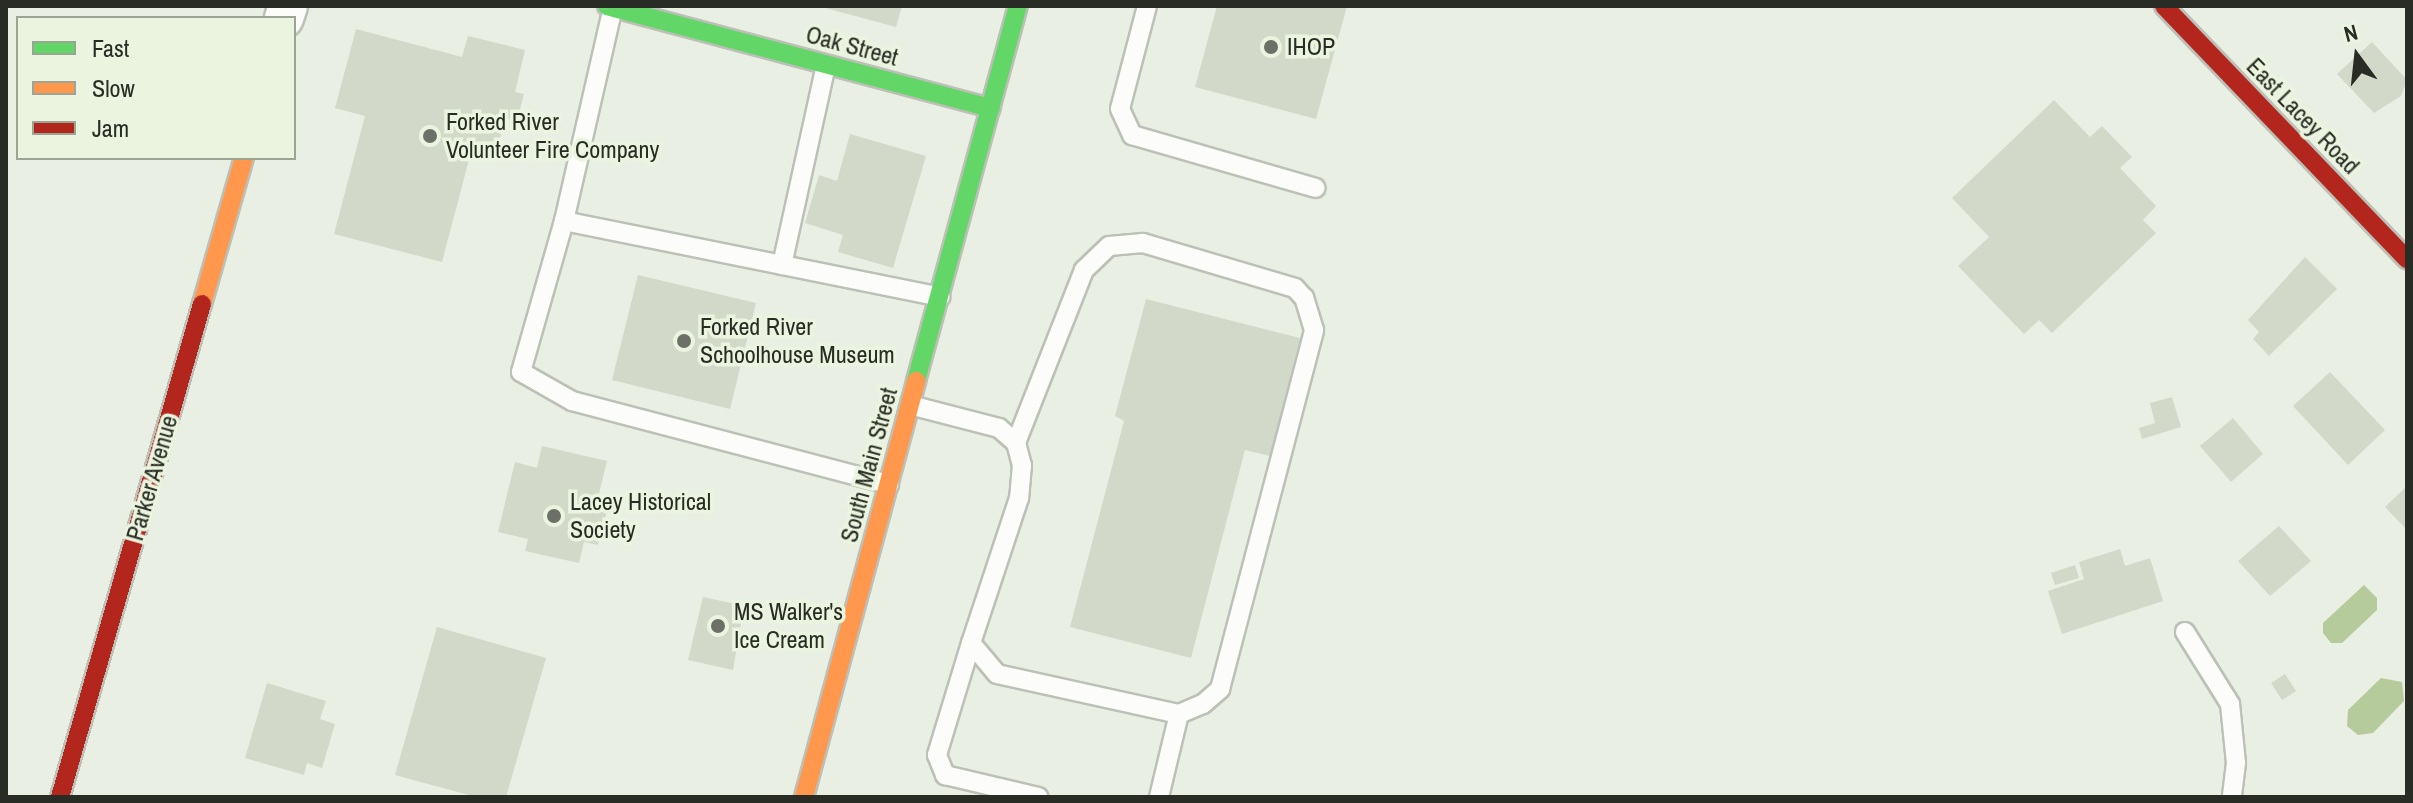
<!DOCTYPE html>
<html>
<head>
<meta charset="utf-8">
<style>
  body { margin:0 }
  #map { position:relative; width:2413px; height:803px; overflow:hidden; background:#e9efe3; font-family:"Archivo Narrow",sans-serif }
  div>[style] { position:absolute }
  .water>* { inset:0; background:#b5cb9b }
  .building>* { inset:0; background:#d2d9c8 }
  .roads { filter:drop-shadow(2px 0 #bcc0b7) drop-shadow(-2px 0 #bcc0b7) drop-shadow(0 2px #bcc0b7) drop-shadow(0 -2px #bcc0b7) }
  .lane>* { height:18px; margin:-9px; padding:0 9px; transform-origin:9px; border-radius:9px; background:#fcfdfb }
  .street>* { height:38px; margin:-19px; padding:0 19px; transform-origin:19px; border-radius:19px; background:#fcfdfb }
  .fast>* { height:18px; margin:-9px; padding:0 9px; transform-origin:9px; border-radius:9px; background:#63d668 }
  .slow>* { height:18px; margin:-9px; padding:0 9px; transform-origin:9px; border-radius:9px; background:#ff974d }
  .jam>* { height:18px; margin:-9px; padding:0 9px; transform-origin:9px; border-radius:9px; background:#b3261e }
  .dots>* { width:22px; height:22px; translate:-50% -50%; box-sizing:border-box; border:4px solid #eaf4de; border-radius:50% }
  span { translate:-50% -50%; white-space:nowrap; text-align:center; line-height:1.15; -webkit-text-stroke:7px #eaf4de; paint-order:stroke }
  .street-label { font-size:24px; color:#282c24 }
  .poi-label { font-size:24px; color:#282c24 }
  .left { translate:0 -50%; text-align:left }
  .frame { position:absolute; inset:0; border:8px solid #282c24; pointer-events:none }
  .legend { position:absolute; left:16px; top:16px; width:280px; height:144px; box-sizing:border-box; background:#eaf4de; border:2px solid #9ca494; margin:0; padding:10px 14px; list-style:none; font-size:24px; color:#282c24 }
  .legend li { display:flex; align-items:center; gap:16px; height:40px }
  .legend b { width:40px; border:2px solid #9ca494 }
  .north { position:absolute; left:2317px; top:16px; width:80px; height:80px; -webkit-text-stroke:6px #eaf4de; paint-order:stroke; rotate:345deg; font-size:22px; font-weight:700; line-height:32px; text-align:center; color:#282c24 }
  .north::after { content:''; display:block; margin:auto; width:28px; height:36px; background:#282c24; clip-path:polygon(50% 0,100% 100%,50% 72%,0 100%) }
</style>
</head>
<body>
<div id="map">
  <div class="water">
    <div style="clip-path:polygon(2364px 585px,2377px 598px,2377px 610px,2342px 643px,2331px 643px,2323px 633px,2323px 623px)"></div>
    <div style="clip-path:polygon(2381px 678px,2402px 682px,2404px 701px,2373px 733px,2358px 735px,2347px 726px,2348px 710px)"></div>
  </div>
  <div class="building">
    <div style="clip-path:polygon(818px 6px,902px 6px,896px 27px)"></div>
    <div style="clip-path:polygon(1217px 6px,1347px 6px,1316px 119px,1195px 87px)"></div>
    <div style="clip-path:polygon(356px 29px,462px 57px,468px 36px,525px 50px,515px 92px,524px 94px,517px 121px,505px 118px,495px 158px,471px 152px,442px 262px,334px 234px,365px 116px,335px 108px)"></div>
    <div style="clip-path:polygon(2372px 42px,2407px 80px,2401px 96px,2374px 113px,2337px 74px)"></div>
    <div style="clip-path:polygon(2054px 100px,2090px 137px,2102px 126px,2132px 157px,2120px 168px,2156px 206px,2143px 220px,2156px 233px,2052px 333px,2039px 320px,2024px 334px,1958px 266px,1989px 237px,1952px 198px)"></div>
    <div style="clip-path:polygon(850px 134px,926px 156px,893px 268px,838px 252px,843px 235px,805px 223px,819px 175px,837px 181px)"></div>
    <div style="clip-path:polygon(2305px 257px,2337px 289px,2269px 356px,2253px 339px,2259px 332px,2248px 320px)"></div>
    <div style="clip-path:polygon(638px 275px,756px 303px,730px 409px,612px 380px)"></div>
    <div style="clip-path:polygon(1146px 299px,1300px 338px,1270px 456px,1245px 450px,1191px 658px,1070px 627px,1124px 421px,1115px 416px)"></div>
    <div style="clip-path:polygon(2330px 372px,2385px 430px,2348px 465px,2293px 406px)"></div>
    <div style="clip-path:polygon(2172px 397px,2181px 427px,2142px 439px,2139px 428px,2155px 423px,2150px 403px)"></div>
    <div style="clip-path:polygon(2233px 418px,2263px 454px,2231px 482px,2200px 446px)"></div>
    <div style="clip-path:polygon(542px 446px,607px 461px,598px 497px,610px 500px,598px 545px,584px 542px,579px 563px,525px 551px,528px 539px,498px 532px,515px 462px,537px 468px)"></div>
    <div style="clip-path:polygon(2407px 486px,2407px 530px,2385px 507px)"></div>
    <div style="clip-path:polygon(2279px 526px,2311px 561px,2270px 596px,2238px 561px)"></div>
    <div style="clip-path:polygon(2120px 549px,2125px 566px,2150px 558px,2163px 601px,2062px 634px,2048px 591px,2084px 579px,2079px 562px)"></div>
    <div style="clip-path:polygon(2075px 565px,2079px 578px,2055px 585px,2051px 573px)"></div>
    <div style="clip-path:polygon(703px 597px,744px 606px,733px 670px,688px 660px)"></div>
    <div style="clip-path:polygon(437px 627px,546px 658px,506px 797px,476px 797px,395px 775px)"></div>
    <div style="clip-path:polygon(2285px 674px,2296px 691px,2282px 700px,2271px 683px)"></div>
    <div style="clip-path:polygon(267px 683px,326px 701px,320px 719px,335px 724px,322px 768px,307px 763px,304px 775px,245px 758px)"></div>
  </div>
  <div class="roads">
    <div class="lane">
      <div style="left:1147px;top:6px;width:106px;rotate:104.7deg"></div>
      <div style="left:1120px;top:109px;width:29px;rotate:65deg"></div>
      <div style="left:1132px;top:135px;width:191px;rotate:16.1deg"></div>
      <div style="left:613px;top:7px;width:220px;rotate:102.9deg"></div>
      <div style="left:564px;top:221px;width:384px;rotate:11.4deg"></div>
      <div style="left:564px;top:221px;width:157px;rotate:105.9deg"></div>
      <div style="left:521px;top:372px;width:59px;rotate:29.6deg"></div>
      <div style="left:572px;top:401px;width:328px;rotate:14.7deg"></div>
      <div style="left:782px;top:265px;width:205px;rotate:-77.6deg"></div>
      <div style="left:910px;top:405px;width:92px;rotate:14.5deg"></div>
      <div style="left:999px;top:428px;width:23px;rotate:41deg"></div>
      <div style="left:1016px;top:443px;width:23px;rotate:75deg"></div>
      <div style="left:1022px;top:465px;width:33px;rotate:95deg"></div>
      <div style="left:1019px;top:498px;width:153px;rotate:108.3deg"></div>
      <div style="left:971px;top:643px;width:40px;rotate:50deg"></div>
      <div style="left:997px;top:674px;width:186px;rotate:12.4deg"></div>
      <div style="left:1179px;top:714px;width:26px;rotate:-23deg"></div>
      <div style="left:1203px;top:704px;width:23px;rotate:-41deg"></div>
      <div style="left:1220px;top:689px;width:371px;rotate:-75.3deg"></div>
      <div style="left:1314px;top:330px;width:34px;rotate:-107deg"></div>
      <div style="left:1304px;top:298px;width:13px;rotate:-132deg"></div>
      <div style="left:1295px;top:288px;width:159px;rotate:-163.5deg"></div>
      <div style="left:1143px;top:243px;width:34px;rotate:175deg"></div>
      <div style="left:1109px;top:246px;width:35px;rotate:136deg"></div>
      <div style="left:1084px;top:270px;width:186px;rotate:111.5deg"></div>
      <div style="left:2185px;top:632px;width:85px;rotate:58deg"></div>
      <div style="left:2230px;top:704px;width:59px;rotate:84.2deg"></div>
      <div style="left:2236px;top:763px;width:34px;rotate:97deg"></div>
      <div style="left:971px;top:643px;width:117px;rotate:106.9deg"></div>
      <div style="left:937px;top:755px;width:22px;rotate:68deg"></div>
      <div style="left:945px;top:775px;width:96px;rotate:13.3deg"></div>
      <div style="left:1159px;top:797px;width:85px;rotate:-76.5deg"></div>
    </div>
    <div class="street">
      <div style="left:284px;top:18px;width:13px;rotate:-72deg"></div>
    </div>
    <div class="fast">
      <div style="left:607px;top:6px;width:397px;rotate:14.9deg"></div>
      <div style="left:916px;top:381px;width:389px;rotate:-74.8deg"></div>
    </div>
    <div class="slow">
      <div style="left:202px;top:304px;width:152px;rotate:-74deg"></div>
      <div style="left:804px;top:797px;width:431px;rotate:-74.9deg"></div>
    </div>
    <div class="jam">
      <div style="left:2164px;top:6px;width:351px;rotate:46.2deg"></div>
      <div style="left:60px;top:797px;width:513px;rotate:-73.93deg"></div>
    </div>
  </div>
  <div class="dots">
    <div style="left:1271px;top:47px;background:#6c7067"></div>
    <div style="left:430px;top:136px;background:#6c7067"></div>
    <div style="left:684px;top:341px;background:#6c7067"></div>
    <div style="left:554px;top:516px;background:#6c7067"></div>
    <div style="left:718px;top:626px;background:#6c7067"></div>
  </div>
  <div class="street-label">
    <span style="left:852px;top:46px;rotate:15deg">Oak Street</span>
    <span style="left:2303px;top:116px;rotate:46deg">East Lacey Road</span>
    <span style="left:869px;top:465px;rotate:-75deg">South Main Street</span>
    <span style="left:152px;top:478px;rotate:-74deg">Parker Avenue</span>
  </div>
  <div class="poi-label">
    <span class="left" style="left:1287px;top:47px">IHOP</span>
    <span class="left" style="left:446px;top:136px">Forked River<br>Volunteer Fire Company</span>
    <span class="left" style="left:700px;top:341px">Forked River<br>Schoolhouse Museum</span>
    <span class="left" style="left:570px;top:516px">Lacey Historical<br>Society</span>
    <span class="left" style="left:734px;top:626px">MS Walker's<br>Ice Cream</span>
  </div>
  <div class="frame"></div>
  <ul class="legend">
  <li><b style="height:10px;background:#63d668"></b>Fast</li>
  <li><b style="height:10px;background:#ff974d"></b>Slow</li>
  <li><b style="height:10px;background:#b3261e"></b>Jam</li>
  </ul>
  <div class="north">N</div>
</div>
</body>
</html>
